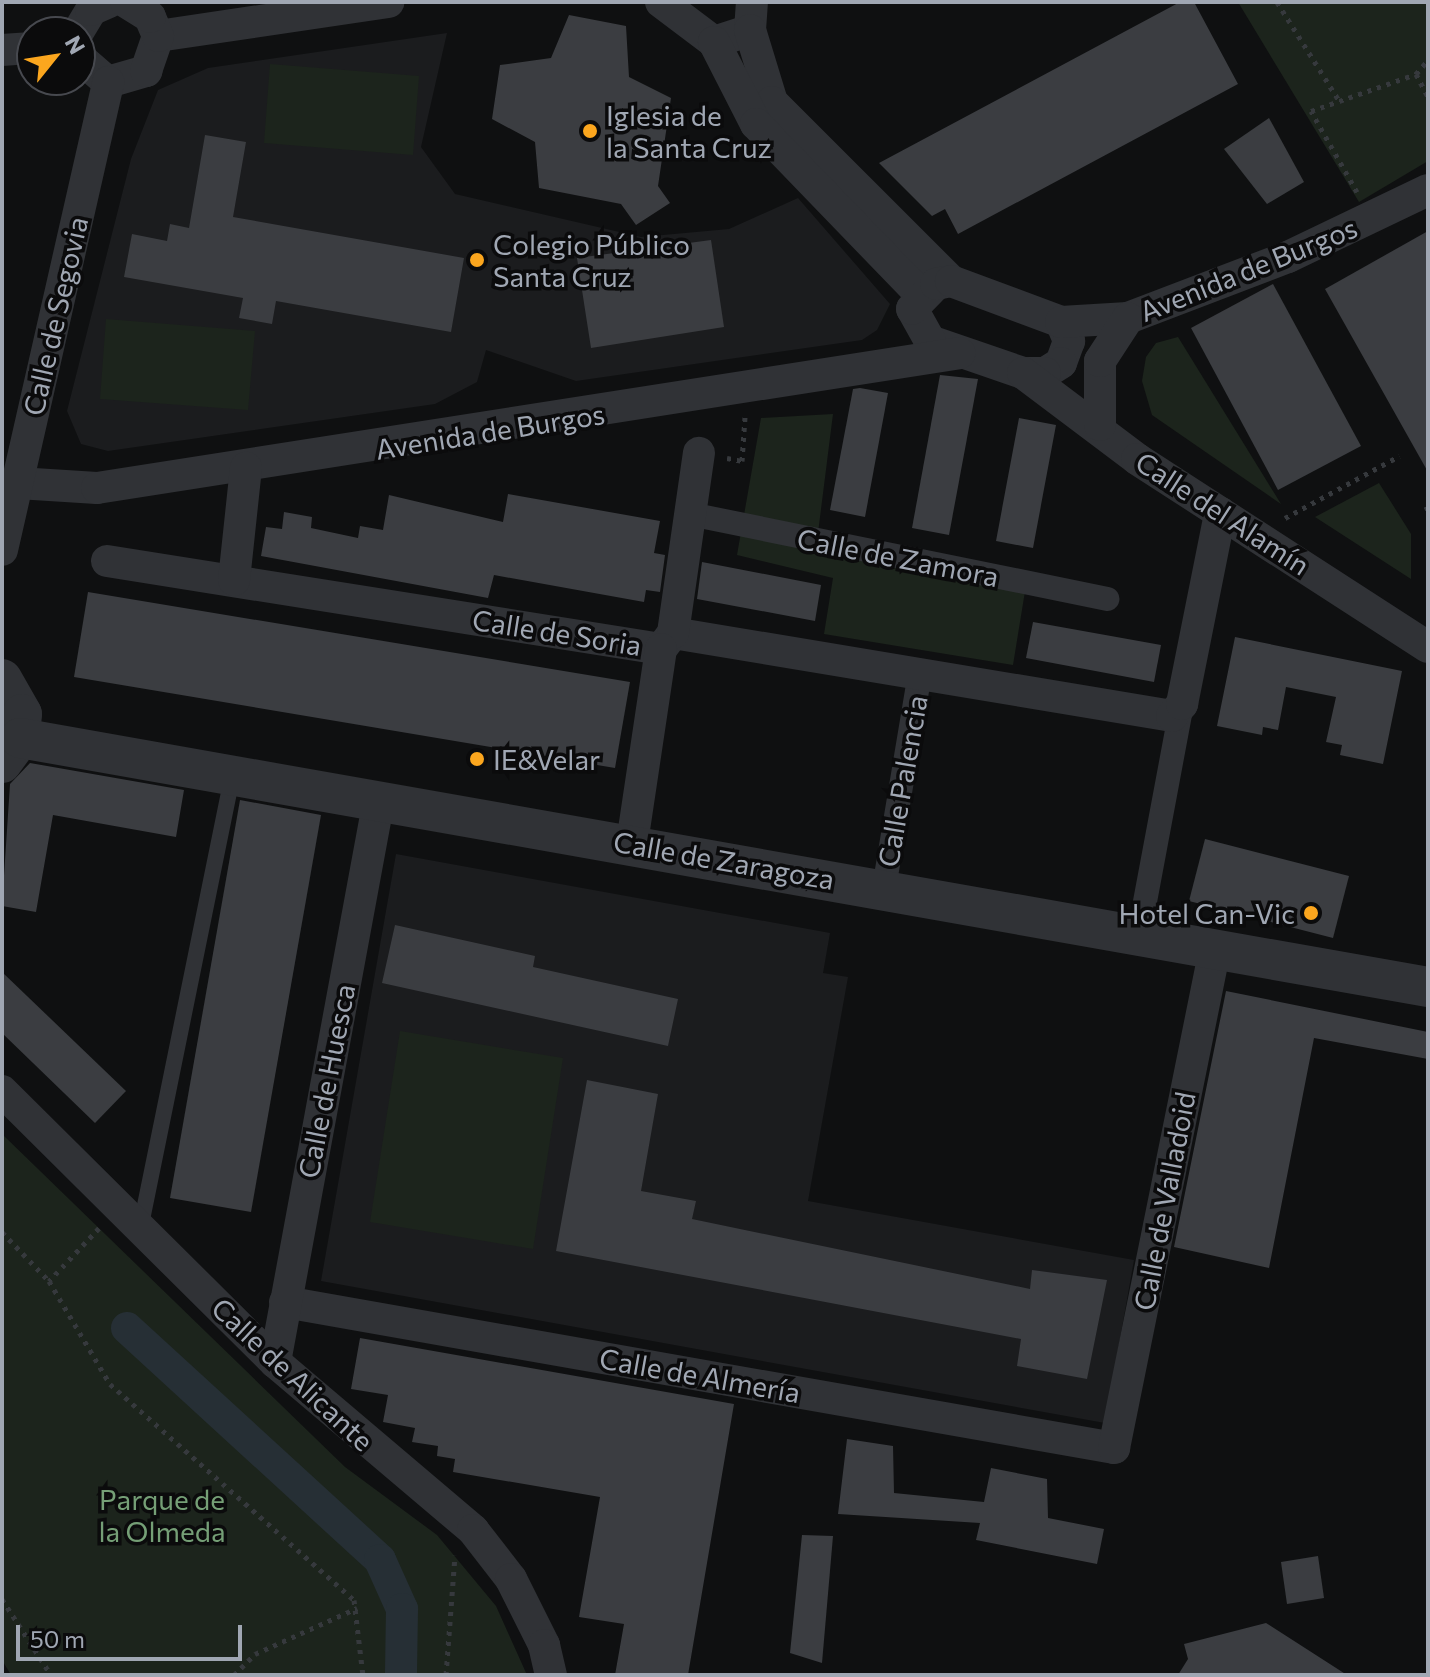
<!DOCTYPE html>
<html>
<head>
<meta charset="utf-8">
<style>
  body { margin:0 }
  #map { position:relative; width:1430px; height:1677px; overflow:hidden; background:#0f1011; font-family:Commissioner,sans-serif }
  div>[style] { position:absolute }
  .built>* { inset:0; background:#1b1c1e }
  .green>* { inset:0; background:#1c241c }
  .canal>* { height:32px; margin:-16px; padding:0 16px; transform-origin:16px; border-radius:16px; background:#262f35 }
  .building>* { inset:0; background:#3b3d41 }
  .path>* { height:5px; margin-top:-2.5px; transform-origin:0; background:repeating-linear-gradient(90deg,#36393d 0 4px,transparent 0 10px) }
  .service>* { height:16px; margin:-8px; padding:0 8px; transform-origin:8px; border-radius:8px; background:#303236 }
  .pedestrian>* { height:24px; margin:-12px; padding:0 12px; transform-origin:12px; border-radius:12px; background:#303236 }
  .minor>* { height:32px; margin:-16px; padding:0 16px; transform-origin:16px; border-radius:16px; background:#303236 }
  .tertiary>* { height:40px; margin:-20px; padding:0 20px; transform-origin:20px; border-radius:20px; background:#303236 }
  .dots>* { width:22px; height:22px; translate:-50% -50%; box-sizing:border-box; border:4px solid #0b0b0c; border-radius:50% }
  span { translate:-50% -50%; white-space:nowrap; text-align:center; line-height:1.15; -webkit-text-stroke:7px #0b0b0c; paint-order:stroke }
  .poi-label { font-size:28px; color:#a0a7b3 }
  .left { translate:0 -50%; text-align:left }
  .right { translate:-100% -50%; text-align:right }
  .street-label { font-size:28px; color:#a0a7b3 }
  .park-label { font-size:28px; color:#759f76 }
  .frame { position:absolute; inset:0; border:4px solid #a0a7b3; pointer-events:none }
  .north { position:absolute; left:16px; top:16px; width:80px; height:80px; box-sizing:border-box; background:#0b0b0c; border:2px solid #47494f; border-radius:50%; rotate:60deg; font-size:22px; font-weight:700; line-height:32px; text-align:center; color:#a0a7b3 }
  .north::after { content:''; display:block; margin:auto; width:28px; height:36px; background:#fba61e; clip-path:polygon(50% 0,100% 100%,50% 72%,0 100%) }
  .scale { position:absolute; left:16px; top:1625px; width:226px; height:36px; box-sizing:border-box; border:4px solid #a0a7b3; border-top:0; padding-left:10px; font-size:24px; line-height:28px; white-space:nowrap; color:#a0a7b3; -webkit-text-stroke:6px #0b0b0c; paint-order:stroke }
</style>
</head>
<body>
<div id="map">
  <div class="built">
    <div style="clip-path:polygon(447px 33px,421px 147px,455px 194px,641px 237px,729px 229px,798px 198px,890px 304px,877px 330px,862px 340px,576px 381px,486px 350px,477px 382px,435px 404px,108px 451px,81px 444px,67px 411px,131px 159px,158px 90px,208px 68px)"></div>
    <div style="clip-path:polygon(396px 854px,830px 933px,823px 973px,848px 977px,808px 1201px,1134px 1260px,1105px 1423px,321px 1281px)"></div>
  </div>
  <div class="green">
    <div style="clip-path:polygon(1238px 2px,1428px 2px,1428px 161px,1359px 202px)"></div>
    <div style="clip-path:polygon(270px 64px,419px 76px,413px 155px,264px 143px)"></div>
    <div style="clip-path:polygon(106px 319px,255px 331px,248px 410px,100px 399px)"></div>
    <div style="clip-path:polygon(1178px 337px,1281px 504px,1152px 415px,1142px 381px,1146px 357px,1156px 343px)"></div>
    <div style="clip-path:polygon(833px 414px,817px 541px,1027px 579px,1013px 665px,824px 634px,833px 578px,737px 555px,761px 418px)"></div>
    <div style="clip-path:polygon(1379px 483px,1411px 534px,1411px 579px,1315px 517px)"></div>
    <div style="clip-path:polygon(400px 1031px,563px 1058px,533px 1249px,370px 1222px)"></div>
    <div style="clip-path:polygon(2px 1134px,345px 1467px,437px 1535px,496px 1606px,527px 1675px,11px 1675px,2px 1660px)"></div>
  </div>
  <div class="canal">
    <div style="left:127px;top:1328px;width:343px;rotate:42.5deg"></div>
    <div style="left:380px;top:1560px;width:54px;rotate:65.8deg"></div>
    <div style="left:402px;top:1609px;width:66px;rotate:90.9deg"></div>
  </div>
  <div class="building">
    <div style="clip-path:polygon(1180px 2px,1194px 2px,1238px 84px,958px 234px,945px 209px,932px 216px,879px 163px)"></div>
    <div style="clip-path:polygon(569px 15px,626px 26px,629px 77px,671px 98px,658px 186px,670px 203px,636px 225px,621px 204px,539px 188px,535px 142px,492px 119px,500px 65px,551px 58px)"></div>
    <div style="clip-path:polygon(1269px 118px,1304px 182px,1267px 204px,1224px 149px)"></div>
    <div style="clip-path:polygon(205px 135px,246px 142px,233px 217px,464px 258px,451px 332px,276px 301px,272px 324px,239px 318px,243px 298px,124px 277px,132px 234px,167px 241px,170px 224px,189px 228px)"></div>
    <div style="clip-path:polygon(1428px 231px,1428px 472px,1325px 289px)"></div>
    <div style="clip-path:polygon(711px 240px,724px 327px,591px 348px,577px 258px)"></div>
    <div style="clip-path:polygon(1273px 284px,1361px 446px,1278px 490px,1191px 328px)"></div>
    <div style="clip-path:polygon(940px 375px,978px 379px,949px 535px,912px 528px)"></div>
    <div style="clip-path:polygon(860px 388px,888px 393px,865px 517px,830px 510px,853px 389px)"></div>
    <div style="clip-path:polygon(1019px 418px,1056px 425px,1033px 548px,996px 541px)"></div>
    <div style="clip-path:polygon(508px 494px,660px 521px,654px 553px,665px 555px,660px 592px,646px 590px,644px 602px,494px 575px,488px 598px,261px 556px,266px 527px,282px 529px,284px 512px,312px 517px,311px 528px,358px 538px,360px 526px,383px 530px,389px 495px,503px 522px)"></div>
    <div style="clip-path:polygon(702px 562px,821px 585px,815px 621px,697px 599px)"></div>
    <div style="clip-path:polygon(88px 592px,630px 682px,615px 768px,74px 677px)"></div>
    <div style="clip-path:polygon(1033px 622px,1161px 645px,1154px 682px,1026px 658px)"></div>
    <div style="clip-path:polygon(1235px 637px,1402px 671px,1383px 764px,1340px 755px,1342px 745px,1326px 742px,1336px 697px,1286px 687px,1278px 730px,1263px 727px,1262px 735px,1217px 726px)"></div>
    <div style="clip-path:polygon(30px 763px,184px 790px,176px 837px,53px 815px,36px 912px,2px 906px,10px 784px)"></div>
    <div style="clip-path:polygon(240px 800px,321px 815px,251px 1212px,170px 1198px)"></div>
    <div style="clip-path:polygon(1205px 839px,1349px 876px,1333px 938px,1189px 901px)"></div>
    <div style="clip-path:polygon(395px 925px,535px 956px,533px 967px,678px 999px,668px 1046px,382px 983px)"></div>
    <div style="clip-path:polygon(2px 972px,126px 1091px,95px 1123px,2px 1033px)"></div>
    <div style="clip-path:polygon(1226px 991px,1428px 1032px,1428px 1059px,1314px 1038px,1269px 1268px,1174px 1247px)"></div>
    <div style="clip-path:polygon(587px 1080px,658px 1094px,641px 1191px,696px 1201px,692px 1219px,1030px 1289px,1032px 1270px,1107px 1280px,1087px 1379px,1017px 1366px,1021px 1339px,556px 1251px)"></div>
    <div style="clip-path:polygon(360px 1338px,734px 1404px,688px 1675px,615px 1675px,624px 1624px,579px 1617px,600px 1497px,453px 1472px,455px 1459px,437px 1456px,438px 1446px,412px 1442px,415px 1428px,383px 1422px,388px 1395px,351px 1389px)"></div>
    <div style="clip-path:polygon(847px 1439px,893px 1446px,894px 1493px,984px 1502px,991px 1468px,1047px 1479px,1048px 1518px,1104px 1529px,1097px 1564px,976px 1540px,980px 1523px,838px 1514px)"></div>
    <div style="clip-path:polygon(802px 1535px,833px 1536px,822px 1663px,790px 1653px)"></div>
    <div style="clip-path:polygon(1318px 1556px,1324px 1598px,1287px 1604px,1281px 1562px)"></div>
    <div style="clip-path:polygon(1266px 1623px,1347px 1675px,1178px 1675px,1188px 1659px,1184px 1644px)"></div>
  </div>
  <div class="path">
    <div style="left:1277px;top:2px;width:115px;rotate:57.8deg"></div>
    <div style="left:1416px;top:74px;width:26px;rotate:62deg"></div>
    <div style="left:1357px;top:192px;width:93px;rotate:-119.6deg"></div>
    <div style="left:1311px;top:111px;width:111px;rotate:-19.4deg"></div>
    <div style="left:1416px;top:74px;width:18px;rotate:-49deg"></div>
    <div style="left:727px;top:458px;width:15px;rotate:11deg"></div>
    <div style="left:742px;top:461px;width:44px;rotate:-86.1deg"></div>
    <div style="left:1426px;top:506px;width:4px;rotate:63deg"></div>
    <div style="left:1285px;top:518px;width:130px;rotate:-28.5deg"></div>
    <div style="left:99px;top:1228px;width:73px;rotate:133.3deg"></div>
    <div style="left:49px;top:1281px;width:120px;rotate:59.4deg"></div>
    <div style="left:110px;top:1384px;width:326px;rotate:41.5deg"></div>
    <div style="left:354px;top:1600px;width:76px;rotate:83.2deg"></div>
    <div style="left:2px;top:1232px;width:68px;rotate:46.2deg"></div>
    <div style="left:2px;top:1599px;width:90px;rotate:57.2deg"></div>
    <div style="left:234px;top:1675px;width:30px;rotate:-45deg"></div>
    <div style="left:255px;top:1654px;width:112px;rotate:-24.3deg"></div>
    <div style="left:446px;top:1675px;width:120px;rotate:-85.7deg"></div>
  </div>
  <div class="service">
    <div style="left:141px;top:1225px;width:458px;rotate:-78.5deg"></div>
  </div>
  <div class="pedestrian">
    <div style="left:690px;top:514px;width:426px;rotate:11.5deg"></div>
    <div style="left:884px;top:888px;width:217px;rotate:-80.5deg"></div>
    <div style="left:1138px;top:939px;width:239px;rotate:-79.4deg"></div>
  </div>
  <div class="minor">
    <div style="left:661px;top:2px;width:66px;rotate:37deg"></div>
    <div style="left:714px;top:42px;width:38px;rotate:-18deg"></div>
    <div style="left:750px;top:30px;width:28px;rotate:-86deg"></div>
    <div style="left:750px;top:30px;width:75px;rotate:73deg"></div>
    <div style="left:772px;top:102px;width:253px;rotate:45deg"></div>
    <div style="left:78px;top:32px;width:26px;rotate:-59deg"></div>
    <div style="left:91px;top:10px;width:20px;rotate:-24deg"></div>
    <div style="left:158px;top:36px;width:233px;rotate:-8.4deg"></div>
    <div style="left:714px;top:42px;width:92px;rotate:62.9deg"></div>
    <div style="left:756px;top:124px;width:238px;rotate:46deg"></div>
    <div style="left:2px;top:50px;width:30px;rotate:-4deg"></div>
    <div style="left:80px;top:58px;width:37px;rotate:41deg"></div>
    <div style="left:108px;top:82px;width:40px;rotate:-16deg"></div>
    <div style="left:146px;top:71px;width:37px;rotate:-71deg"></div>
    <div style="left:158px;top:36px;width:21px;rotate:-113deg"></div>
    <div style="left:150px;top:17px;width:28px;rotate:-148deg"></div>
    <div style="left:1061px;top:322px;width:21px;rotate:67deg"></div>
    <div style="left:1069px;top:341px;width:23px;rotate:110deg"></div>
    <div style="left:1061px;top:363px;width:19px;rotate:148deg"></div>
    <div style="left:1045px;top:373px;width:22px;rotate:180deg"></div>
    <div style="left:1023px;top:373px;width:98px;rotate:-161deg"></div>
    <div style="left:930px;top:341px;width:37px;rotate:-119deg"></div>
    <div style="left:912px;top:309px;width:35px;rotate:-46deg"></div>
    <div style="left:936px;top:284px;width:15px;rotate:-11deg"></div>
    <div style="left:951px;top:281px;width:117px;rotate:20.4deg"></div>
    <div style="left:1061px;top:322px;width:67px;rotate:-3.4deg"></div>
    <div style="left:1128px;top:318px;width:171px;rotate:-20.9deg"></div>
    <div style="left:1288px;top:257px;width:155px;rotate:-25.6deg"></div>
    <div style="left:1023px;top:373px;width:143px;rotate:37deg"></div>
    <div style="left:1137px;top:459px;width:346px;rotate:32.9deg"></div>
    <div style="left:1100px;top:425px;width:64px;rotate:-90deg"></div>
    <div style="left:1100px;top:361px;width:51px;rotate:-56.9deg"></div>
    <div style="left:18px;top:483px;width:79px;rotate:3.6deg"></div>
    <div style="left:97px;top:488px;width:873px;rotate:-8.89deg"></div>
    <div style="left:2px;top:550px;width:480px;rotate:-77.2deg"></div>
    <div style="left:107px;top:561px;width:561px;rotate:9.03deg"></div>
    <div style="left:661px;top:649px;width:20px;rotate:-53deg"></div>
    <div style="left:673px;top:633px;width:506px;rotate:9.44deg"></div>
    <div style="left:1172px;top:716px;width:16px;rotate:-50deg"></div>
    <div style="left:1182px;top:704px;width:195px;rotate:-78.7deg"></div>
    <div style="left:234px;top:580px;width:113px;rotate:-83.9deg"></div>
    <div style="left:673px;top:633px;width:182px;rotate:-81.8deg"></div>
    <div style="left:632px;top:843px;width:196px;rotate:-81.5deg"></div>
    <div style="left:2px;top:1091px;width:385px;rotate:44.8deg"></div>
    <div style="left:275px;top:1362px;width:260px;rotate:40.3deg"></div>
    <div style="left:473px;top:1530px;width:62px;rotate:52.2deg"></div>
    <div style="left:511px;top:1579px;width:74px;rotate:63.4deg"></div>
    <div style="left:544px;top:1645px;width:31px;rotate:77deg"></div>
    <div style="left:285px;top:1302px;width:842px;rotate:9.99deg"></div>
    <div style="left:1114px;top:1448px;width:504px;rotate:-78.56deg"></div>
    <div style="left:275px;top:1362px;width:573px;rotate:-79.53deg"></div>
  </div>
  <div class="tertiary">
    <div style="left:2px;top:679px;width:40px;rotate:60.3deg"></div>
    <div style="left:22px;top:714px;width:24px;rotate:95deg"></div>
    <div style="left:20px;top:738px;width:31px;rotate:126deg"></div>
    <div style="left:20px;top:738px;width:1430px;rotate:10.03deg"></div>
  </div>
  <div class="dots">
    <div style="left:590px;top:131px;background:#fba61e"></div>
    <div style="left:477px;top:260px;background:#fba61e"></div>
    <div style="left:477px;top:759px;background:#fba61e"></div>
    <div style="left:1311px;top:913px;background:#fba61e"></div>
  </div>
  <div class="poi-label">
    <span class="left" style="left:606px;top:131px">Iglesia de<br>la Santa Cruz</span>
    <span class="left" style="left:493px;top:260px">Colegio Público<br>Santa Cruz</span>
    <span class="left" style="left:493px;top:759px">IE&amp;Velar</span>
    <span class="right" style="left:1295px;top:913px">Hotel Can-Vic</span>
  </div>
  <div class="street-label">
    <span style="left:1248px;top:269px;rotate:-22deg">Avenida de Burgos</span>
    <span style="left:55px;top:316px;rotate:-77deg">Calle de Segovia</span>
    <span style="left:490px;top:431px;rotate:-9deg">Avenida de Burgos</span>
    <span style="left:1223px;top:513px;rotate:33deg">Calle del Alamín</span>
    <span style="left:898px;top:557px;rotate:11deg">Calle de Zamora</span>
    <span style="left:557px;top:632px;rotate:9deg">Calle de Soria</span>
    <span style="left:902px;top:781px;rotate:-80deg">Calle Palencia</span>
    <span style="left:724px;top:860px;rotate:10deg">Calle de Zaragoza</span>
    <span style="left:326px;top:1081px;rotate:-79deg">Calle de Huesca</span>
    <span style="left:1164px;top:1201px;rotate:-79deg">Calle de Valladoid</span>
    <span style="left:293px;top:1374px;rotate:43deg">Calle de Alicante</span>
    <span style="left:700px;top:1375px;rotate:10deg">Calle de Almería</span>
  </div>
  <div class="park-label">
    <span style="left:162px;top:1515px">Parque de<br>la Olmeda</span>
  </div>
  <div class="frame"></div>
  <div class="north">N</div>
  <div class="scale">50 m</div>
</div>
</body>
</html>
